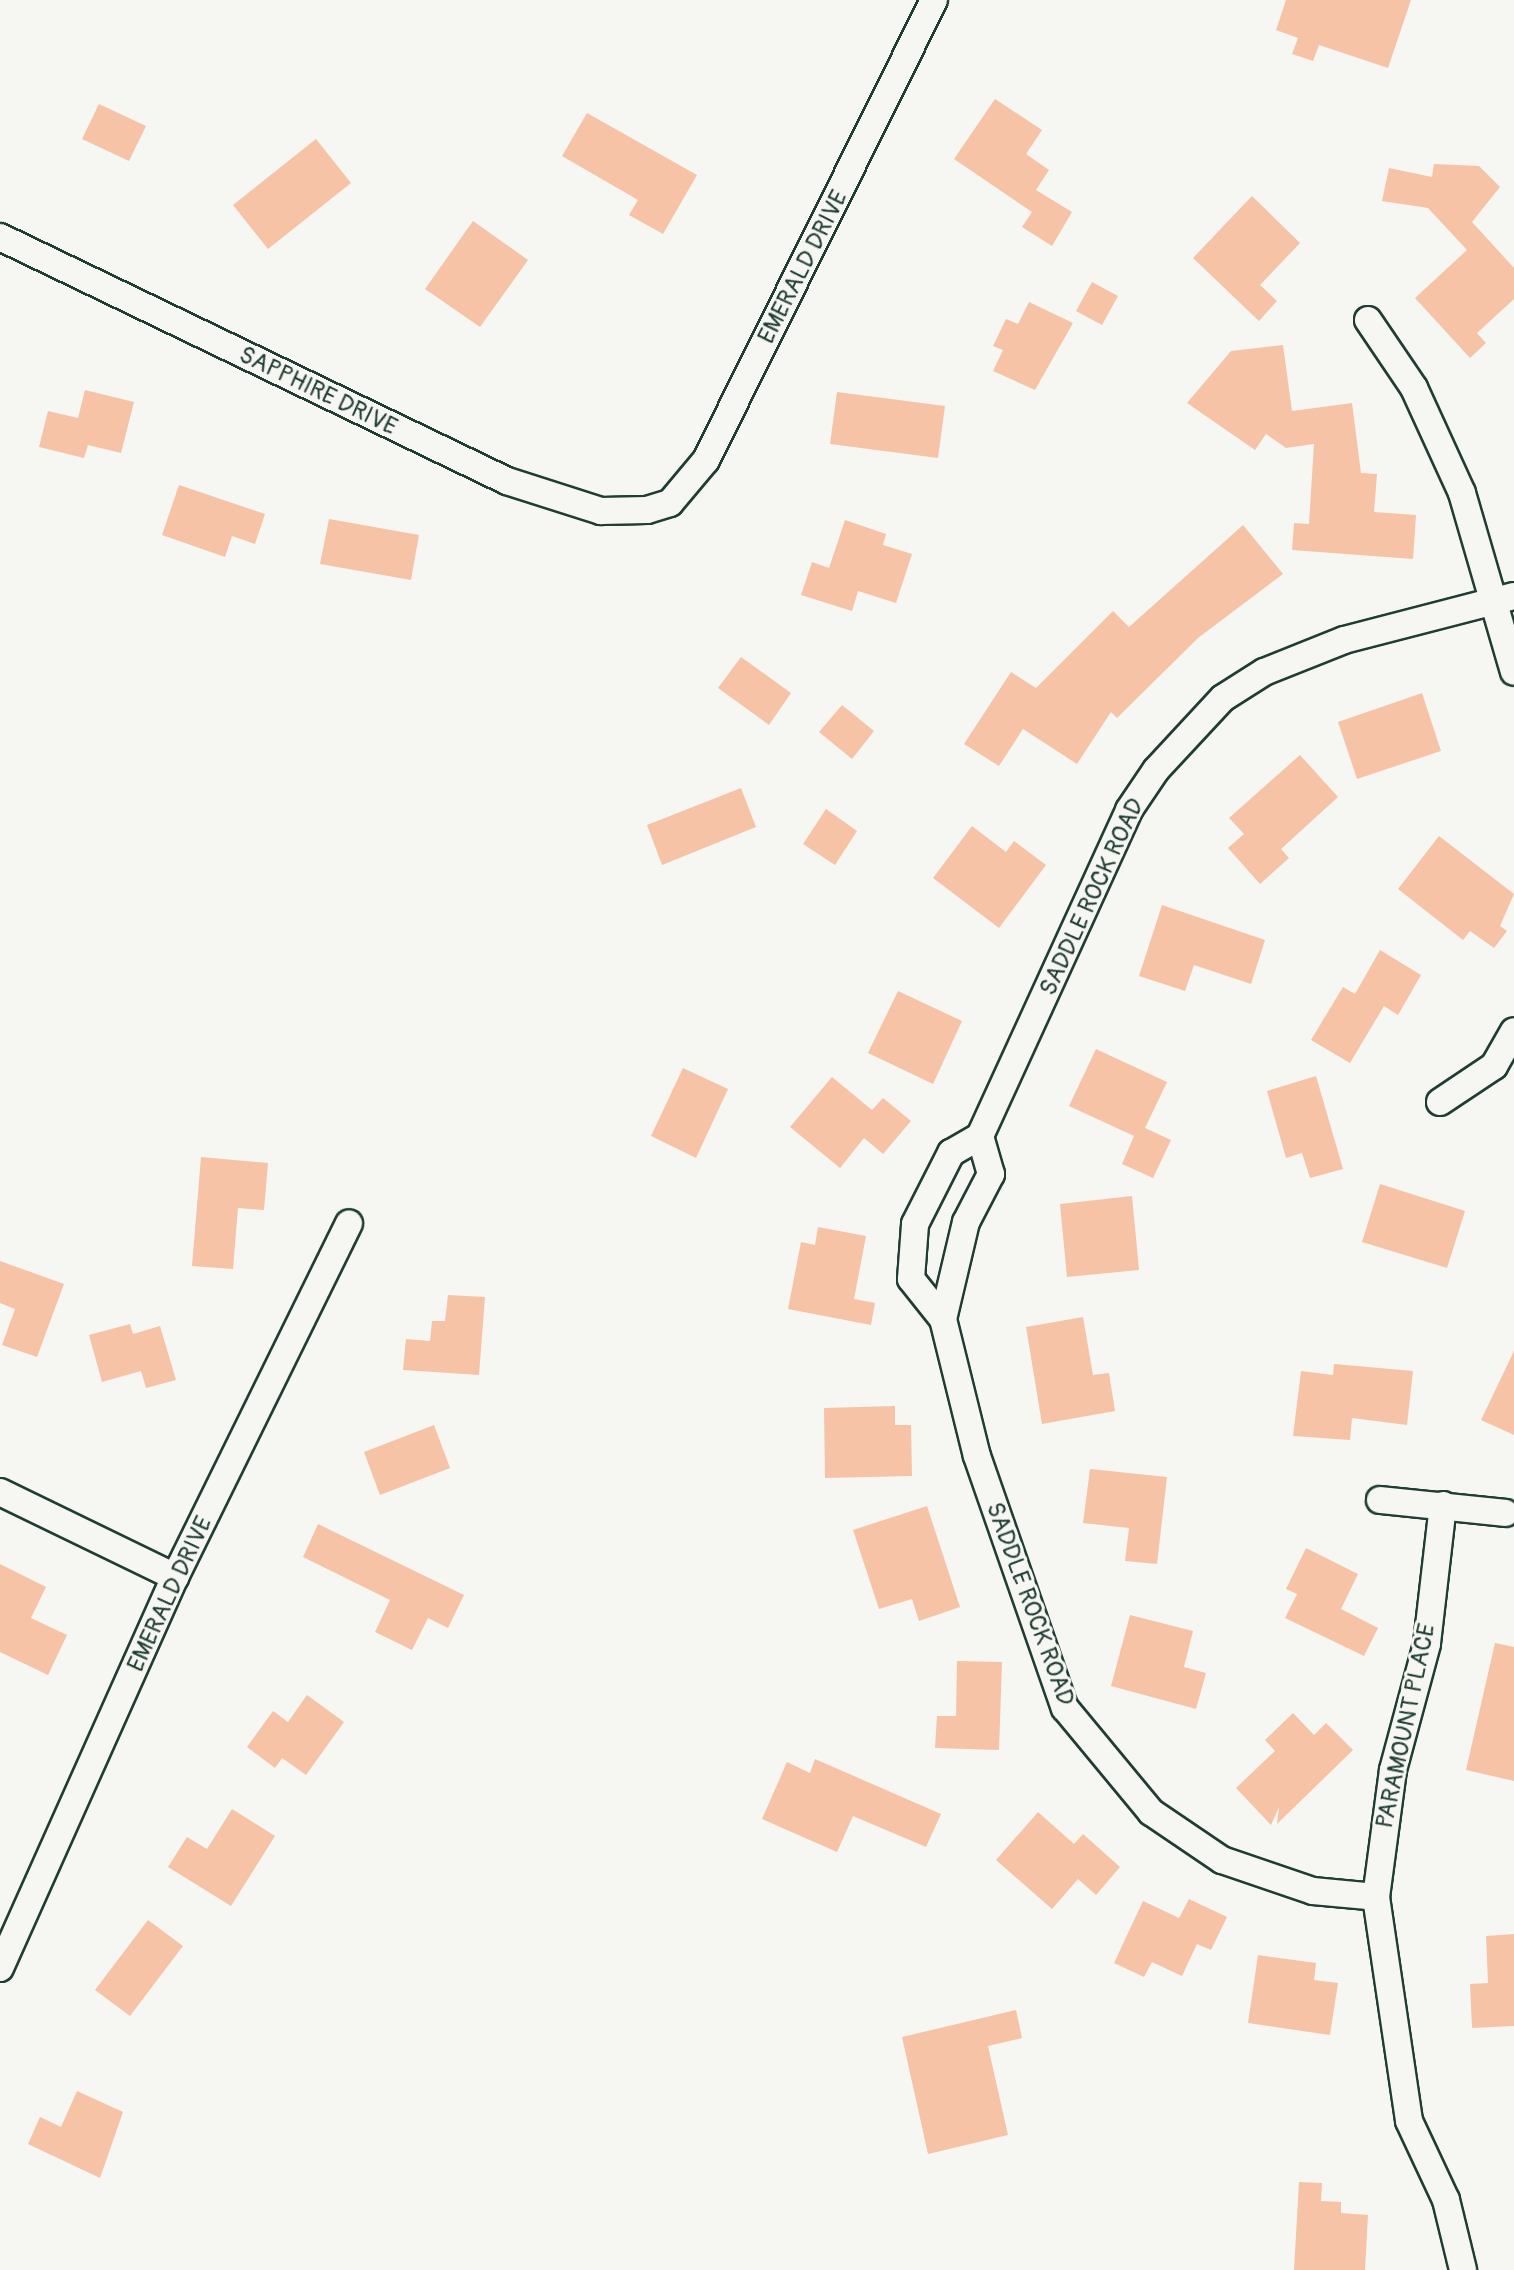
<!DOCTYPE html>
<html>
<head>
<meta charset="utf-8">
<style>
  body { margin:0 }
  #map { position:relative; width:1514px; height:2270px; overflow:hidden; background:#f6f6f2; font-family:Pangolin,sans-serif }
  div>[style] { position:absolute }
  .building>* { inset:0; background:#f6c3a7 }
  .roads { filter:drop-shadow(2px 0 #1f3d34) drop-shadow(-2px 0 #1f3d34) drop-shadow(0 2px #1f3d34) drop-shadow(0 -2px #1f3d34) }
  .minor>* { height:26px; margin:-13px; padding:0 13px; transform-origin:13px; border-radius:13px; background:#f6f6f2 }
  span { translate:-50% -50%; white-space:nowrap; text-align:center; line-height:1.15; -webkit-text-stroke:6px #f6f6f2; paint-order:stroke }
  .street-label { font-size:24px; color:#1f3d34 }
</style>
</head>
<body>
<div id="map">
  <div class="building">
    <div style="clip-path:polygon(1286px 0,1411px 0,1388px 68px,1319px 45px,1313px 61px,1292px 54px,1298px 38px,1276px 30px)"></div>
    <div style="clip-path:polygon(995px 99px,1042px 130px,1026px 154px,1049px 170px,1036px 190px,1072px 212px,1052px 246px,1022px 227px,1032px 212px,954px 159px)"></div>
    <div style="clip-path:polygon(99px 104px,146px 126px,129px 161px,82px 139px)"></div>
    <div style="clip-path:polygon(587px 113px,697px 175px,663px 234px,629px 215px,638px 200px,562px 156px)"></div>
    <div style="clip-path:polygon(316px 139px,351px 183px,268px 249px,233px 205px)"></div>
    <div style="clip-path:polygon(1434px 164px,1479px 166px,1500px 187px,1472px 222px,1514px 268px,1514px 299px,1477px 333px,1486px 343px,1470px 358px,1415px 298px,1467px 250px,1428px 208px,1382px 201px,1389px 168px,1432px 177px)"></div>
    <div style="clip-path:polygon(1252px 196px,1300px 243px,1260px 285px,1277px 301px,1259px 321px,1193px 258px)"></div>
    <div style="clip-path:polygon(473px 221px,528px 260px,480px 327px,425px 289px)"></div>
    <div style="clip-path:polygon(1092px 282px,1118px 296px,1102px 325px,1076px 311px)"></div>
    <div style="clip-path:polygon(1029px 302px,1073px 323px,1035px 390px,993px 371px,1003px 350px,993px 346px,1006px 319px,1018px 324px)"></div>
    <div style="clip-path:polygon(1283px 345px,1292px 411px,1352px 403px,1361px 473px,1377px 474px,1374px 512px,1416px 515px,1413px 559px,1292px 550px,1294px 523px,1309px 524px,1314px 444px,1286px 448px,1266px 434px,1255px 450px,1187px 403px,1231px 351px)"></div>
    <div style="clip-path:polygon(85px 390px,134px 402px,121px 453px,88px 445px,84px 458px,39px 447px,48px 411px,78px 418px)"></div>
    <div style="clip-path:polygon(837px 392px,945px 406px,938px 458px,830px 444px)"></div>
    <div style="clip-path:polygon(179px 485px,265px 514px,255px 544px,232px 536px,225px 557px,162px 535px)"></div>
    <div style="clip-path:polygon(329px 519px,419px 535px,411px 580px,320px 564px)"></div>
    <div style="clip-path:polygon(845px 520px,886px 534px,883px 545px,912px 554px,896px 603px,858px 591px,852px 611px,801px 595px,812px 562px,829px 568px)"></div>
    <div style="clip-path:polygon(1243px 525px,1283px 574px,1198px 638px,1117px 718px,1111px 712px,1077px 764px,1023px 729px,999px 766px,964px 744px,1011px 672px,1036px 688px,1113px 611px,1129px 627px)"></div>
    <div style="clip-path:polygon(741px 657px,791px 693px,769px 725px,718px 688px)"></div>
    <div style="clip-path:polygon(1422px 693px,1441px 751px,1357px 779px,1338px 722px)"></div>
    <div style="clip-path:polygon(842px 705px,874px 731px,852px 759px,819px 732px)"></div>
    <div style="clip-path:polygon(1300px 755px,1338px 797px,1281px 849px,1289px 858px,1260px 884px,1228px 848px,1244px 834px,1229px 818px)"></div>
    <div style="clip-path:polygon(741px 788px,756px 827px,662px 865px,647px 825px)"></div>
    <div style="clip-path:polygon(826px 809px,857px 831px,835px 865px,803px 844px)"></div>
    <div style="clip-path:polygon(972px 826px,1006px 852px,1014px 841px,1046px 865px,999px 928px,933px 878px)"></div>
    <div style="clip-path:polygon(1439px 836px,1514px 894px,1500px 926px,1507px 931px,1494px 948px,1470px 931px,1463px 940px,1398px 889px)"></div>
    <div style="clip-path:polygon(1162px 905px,1265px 940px,1251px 984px,1194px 965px,1185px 991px,1139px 976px)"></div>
    <div style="clip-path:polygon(1380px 950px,1421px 975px,1398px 1015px,1384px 1006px,1350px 1063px,1311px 1040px,1343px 987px,1355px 994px)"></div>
    <div style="clip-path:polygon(898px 991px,962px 1021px,933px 1084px,868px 1053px)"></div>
    <div style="clip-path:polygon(1096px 1049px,1167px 1082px,1145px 1128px,1171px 1140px,1153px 1178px,1122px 1164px,1134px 1136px,1069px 1106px)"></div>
    <div style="clip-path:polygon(683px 1068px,728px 1089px,696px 1158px,651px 1136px)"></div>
    <div style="clip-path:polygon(1316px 1076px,1343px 1169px,1310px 1178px,1302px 1153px,1286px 1158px,1267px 1091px)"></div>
    <div style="clip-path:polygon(832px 1077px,872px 1110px,883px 1098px,911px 1121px,883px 1154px,864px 1138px,840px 1168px,790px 1127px)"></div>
    <div style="clip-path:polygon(201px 1157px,268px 1163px,264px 1210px,238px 1208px,233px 1269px,192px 1266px)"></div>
    <div style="clip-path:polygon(1380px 1184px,1465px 1211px,1447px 1268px,1362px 1242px)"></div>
    <div style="clip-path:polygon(1132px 1196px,1139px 1270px,1067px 1277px,1060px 1204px)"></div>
    <div style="clip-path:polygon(818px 1227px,866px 1236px,854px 1299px,875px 1303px,871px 1325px,788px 1309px,801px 1242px,815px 1245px)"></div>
    <div style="clip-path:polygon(0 1261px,64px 1284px,37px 1357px,2px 1345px,15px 1309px,0 1303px)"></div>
    <div style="clip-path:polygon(448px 1295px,485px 1297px,479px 1375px,403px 1370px,406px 1339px,430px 1341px,432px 1321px,445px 1321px)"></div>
    <div style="clip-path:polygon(1083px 1317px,1093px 1375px,1109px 1373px,1115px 1411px,1042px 1424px,1026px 1327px)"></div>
    <div style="clip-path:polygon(130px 1324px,133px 1334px,160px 1326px,176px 1380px,146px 1388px,141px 1371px,102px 1382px,89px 1335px)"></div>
    <div style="clip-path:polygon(1514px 1351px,1514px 1435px,1481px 1420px)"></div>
    <div style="clip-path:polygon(1334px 1364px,1413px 1371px,1407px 1425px,1352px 1418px,1350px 1440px,1293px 1436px,1301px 1371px,1333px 1375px)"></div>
    <div style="clip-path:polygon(895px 1406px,895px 1425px,911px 1425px,912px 1476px,825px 1478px,824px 1408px)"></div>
    <div style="clip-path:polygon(434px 1425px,450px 1468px,380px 1495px,364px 1452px)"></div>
    <div style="clip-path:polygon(1090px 1469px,1167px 1477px,1157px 1564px,1125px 1561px,1129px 1528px,1083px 1523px)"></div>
    <div style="clip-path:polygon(927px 1506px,960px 1607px,919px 1621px,912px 1599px,879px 1609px,853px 1530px)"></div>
    <div style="clip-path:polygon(318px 1524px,464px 1595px,448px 1628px,428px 1618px,412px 1650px,375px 1632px,390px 1600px,303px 1557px)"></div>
    <div style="clip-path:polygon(1306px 1548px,1358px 1574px,1341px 1609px,1378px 1628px,1364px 1656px,1285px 1618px,1297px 1594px,1286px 1589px)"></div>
    <div style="clip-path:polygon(0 1564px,46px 1587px,31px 1618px,67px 1635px,48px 1675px,0 1652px)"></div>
    <div style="clip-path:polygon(1130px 1615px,1193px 1631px,1184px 1667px,1206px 1673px,1196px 1709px,1111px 1686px)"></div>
    <div style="clip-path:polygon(1495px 1643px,1514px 1647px,1514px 1781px,1466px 1770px)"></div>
    <div style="clip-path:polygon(957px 1661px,1002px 1662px,999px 1750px,935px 1748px,937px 1716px,956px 1716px)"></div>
    <div style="clip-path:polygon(307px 1695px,344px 1722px,306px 1775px,282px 1758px,275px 1768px,247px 1747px,273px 1711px,288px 1722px)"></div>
    <div style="clip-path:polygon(1293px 1713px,1314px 1735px,1326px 1723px,1353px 1750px,1277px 1824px,1279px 1807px,1271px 1825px,1236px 1788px,1275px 1751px,1265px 1740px)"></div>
    <div style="clip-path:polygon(815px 1759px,941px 1814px,926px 1847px,853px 1816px,837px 1852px,762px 1819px,787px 1762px,810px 1773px)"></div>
    <div style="clip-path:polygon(232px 1809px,275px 1836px,231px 1906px,168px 1867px,187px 1837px,207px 1849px)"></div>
    <div style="clip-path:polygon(1038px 1812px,1074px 1844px,1083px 1834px,1120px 1867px,1096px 1895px,1078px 1879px,1052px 1909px,996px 1860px)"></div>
    <div style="clip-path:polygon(1189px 1899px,1227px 1917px,1211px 1950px,1197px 1944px,1182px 1976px,1152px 1962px,1144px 1977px,1114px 1963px,1143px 1901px,1179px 1918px)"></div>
    <div style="clip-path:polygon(148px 1920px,183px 1946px,130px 2016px,95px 1990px)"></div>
    <div style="clip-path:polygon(1514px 1934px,1514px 2026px,1472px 2028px,1470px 1984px,1488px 1983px,1486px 1936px)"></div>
    <div style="clip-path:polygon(1258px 1955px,1316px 1963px,1314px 1980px,1338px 1983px,1330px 2035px,1248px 2023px)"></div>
    <div style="clip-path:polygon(1016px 2010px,1022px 2038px,988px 2046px,1008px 2135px,928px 2154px,902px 2037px)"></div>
    <div style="clip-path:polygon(77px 2091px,123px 2112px,100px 2178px,28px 2144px,40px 2117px,61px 2127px)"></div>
    <div style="clip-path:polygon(1299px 2182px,1322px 2183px,1321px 2201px,1341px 2202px,1341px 2213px,1368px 2215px,1365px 2270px,1294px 2270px)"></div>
  </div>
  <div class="roads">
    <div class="minor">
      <div style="left:0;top:237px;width:563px;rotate:25.7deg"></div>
      <div style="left:507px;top:481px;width:99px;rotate:17.7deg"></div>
      <div style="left:601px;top:511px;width:46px;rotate:-1.2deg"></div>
      <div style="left:647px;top:510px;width:24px;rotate:-17deg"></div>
      <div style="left:670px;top:503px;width:56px;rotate:-50.1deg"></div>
      <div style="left:706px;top:460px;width:513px;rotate:-63.63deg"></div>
      <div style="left:1368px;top:320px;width:82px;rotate:55.9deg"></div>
      <div style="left:1414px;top:388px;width:115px;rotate:65.4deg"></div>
      <div style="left:1462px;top:493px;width:186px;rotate:73.8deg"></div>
      <div style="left:1440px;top:1102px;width:65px;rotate:-33.7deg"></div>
      <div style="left:1494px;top:1066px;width:40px;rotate:-60.3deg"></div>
      <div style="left:980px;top:1136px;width:40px;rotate:74deg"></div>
      <div style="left:991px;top:1174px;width:54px;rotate:117.5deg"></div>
      <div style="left:966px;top:1222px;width:100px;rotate:103.3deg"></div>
      <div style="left:943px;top:1319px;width:141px;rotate:76.1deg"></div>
      <div style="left:977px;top:1456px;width:267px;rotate:70.8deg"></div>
      <div style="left:1065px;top:1708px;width:135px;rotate:50.4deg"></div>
      <div style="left:1151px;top:1812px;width:86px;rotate:34.1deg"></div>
      <div style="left:1222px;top:1860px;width:96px;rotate:18.8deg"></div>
      <div style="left:1313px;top:1891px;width:63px;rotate:5.4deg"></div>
      <div style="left:943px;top:1319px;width:51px;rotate:-128.7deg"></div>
      <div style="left:911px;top:1279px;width:55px;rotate:-85.8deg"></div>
      <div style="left:915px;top:1224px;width:80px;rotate:-63.1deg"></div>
      <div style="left:951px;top:1153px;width:34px;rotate:-30deg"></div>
      <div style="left:980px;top:1136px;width:358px;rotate:-65.4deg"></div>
      <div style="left:1129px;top:810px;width:48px;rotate:-56deg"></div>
      <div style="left:1156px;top:770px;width:98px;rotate:-47.1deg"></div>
      <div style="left:1223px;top:698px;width:49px;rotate:-32.4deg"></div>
      <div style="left:1264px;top:672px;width:86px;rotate:-21.8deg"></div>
      <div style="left:1344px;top:640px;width:176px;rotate:-14.5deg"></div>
      <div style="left:0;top:1492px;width:195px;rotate:25.9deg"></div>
      <div style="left:1380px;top:1500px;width:126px;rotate:5.9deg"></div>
      <div style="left:1443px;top:1505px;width:140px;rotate:96.6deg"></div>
      <div style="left:1427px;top:1644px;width:131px;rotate:105.1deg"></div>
      <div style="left:1393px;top:1770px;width:128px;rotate:97.6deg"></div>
      <div style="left:1376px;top:1897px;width:226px;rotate:81.6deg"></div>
      <div style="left:1409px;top:2121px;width:87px;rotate:64.9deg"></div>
      <div style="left:1446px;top:2200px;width:72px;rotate:76.3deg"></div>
      <div style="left:0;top:1968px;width:428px;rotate:-65.9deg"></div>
      <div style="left:175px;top:1577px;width:394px;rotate:-63.8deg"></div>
    </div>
  </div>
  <div class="street-label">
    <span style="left:803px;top:267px;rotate:-63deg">EMERALD DRIVE</span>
    <span style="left:318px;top:391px;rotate:26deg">SAPPHIRE DRIVE</span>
    <span style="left:1092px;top:897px;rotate:-65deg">SADDLE ROCK ROAD</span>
    <span style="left:170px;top:1594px;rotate:-65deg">EMERALD DRIVE</span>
    <span style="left:1030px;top:1604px;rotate:70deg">SADDLE ROCK ROAD</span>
    <span style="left:1406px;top:1726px;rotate:-78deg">PARAMOUNT PLACE</span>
  </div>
</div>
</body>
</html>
